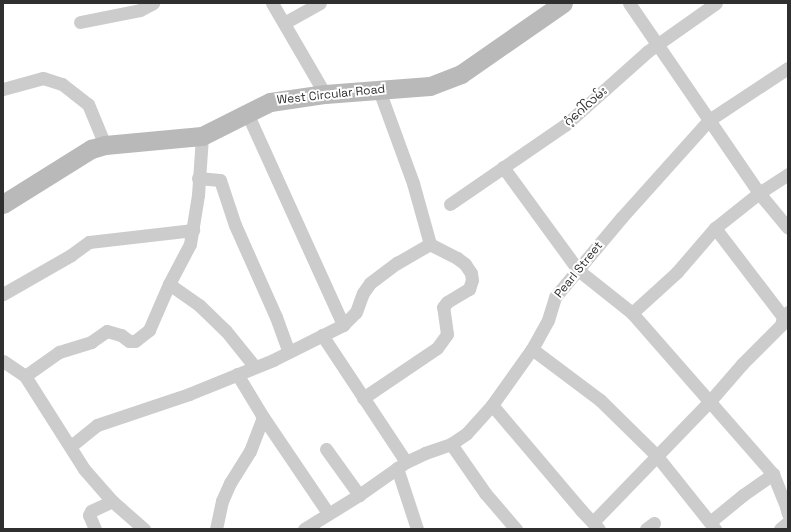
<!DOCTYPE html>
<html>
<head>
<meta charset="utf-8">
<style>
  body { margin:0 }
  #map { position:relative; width:791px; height:532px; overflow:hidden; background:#fff; font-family:"Space Grotesk","Noto Sans Myanmar",sans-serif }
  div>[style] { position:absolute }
  .street>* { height:13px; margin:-6.5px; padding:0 6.5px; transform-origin:6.5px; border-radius:6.5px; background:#ccc }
  .secondary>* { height:19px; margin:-9.5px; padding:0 9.5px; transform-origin:9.5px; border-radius:9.5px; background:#b9b9b9 }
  span { translate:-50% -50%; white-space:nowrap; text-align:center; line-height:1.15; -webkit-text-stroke:4px #fff; paint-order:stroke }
  .street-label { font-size:12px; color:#2f2f2f }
  .frame { position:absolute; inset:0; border:4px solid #2f2f2f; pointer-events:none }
</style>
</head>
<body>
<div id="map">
  <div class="street">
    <div style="left:272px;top:3px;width:105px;rotate:59.8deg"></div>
    <div style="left:629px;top:3px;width:230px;rotate:55.6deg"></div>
    <div style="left:759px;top:193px;width:45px;rotate:50.4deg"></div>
    <div style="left:80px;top:22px;width:61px;rotate:-11.3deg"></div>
    <div style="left:140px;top:10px;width:15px;rotate:-28deg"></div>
    <div style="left:284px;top:23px;width:41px;rotate:-29.1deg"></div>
    <div style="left:3px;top:89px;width:41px;rotate:-15.4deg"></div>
    <div style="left:43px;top:78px;width:20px;rotate:18deg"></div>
    <div style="left:62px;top:84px;width:33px;rotate:38deg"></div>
    <div style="left:88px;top:104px;width:44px;rotate:67.5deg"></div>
    <div style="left:247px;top:113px;width:233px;rotate:65.6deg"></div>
    <div style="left:503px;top:167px;width:127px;rotate:53.9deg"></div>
    <div style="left:578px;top:270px;width:69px;rotate:38.5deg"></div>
    <div style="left:632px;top:313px;width:214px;rotate:48.8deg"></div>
    <div style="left:773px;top:474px;width:31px;rotate:68deg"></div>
    <div style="left:785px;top:503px;width:11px;rotate:75deg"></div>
    <div style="left:198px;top:178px;width:22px;rotate:5deg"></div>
    <div style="left:220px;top:180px;width:47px;rotate:71.6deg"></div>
    <div style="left:235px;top:225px;width:101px;rotate:66deg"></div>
    <div style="left:276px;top:317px;width:37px;rotate:70deg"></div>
    <div style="left:450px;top:204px;width:140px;rotate:-34.5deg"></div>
    <div style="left:565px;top:125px;width:111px;rotate:-41.7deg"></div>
    <div style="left:648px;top:51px;width:83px;rotate:-35.2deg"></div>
    <div style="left:715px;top:228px;width:112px;rotate:52.6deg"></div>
    <div style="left:169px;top:284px;width:37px;rotate:35deg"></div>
    <div style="left:199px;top:305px;width:37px;rotate:44deg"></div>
    <div style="left:226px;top:331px;width:46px;rotate:51.1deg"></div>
    <div style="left:3px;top:294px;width:78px;rotate:-29.8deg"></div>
    <div style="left:71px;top:255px;width:22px;rotate:-36deg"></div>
    <div style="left:89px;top:242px;width:105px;rotate:-6.6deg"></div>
    <div style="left:632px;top:313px;width:61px;rotate:-42.3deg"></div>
    <div style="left:677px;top:272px;width:58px;rotate:-49.2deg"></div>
    <div style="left:715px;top:228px;width:56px;rotate:-38.5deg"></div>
    <div style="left:759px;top:193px;width:35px;rotate:-33deg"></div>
    <div style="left:322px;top:335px;width:152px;rotate:56.5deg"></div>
    <div style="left:532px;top:349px;width:85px;rotate:36.9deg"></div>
    <div style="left:600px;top:400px;width:78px;rotate:44.5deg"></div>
    <div style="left:656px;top:455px;width:95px;rotate:51.4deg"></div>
    <div style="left:3px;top:361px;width:27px;rotate:34deg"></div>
    <div style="left:25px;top:376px;width:110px;rotate:57.6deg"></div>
    <div style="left:84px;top:469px;width:43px;rotate:48.8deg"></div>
    <div style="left:112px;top:501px;width:43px;rotate:41.2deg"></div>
    <div style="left:237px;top:374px;width:50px;rotate:58.8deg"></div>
    <div style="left:263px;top:417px;width:116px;rotate:55.9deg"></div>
    <div style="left:25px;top:376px;width:42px;rotate:-35.2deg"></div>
    <div style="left:59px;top:352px;width:34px;rotate:-17deg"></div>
    <div style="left:91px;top:342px;width:19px;rotate:-35deg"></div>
    <div style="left:107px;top:331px;width:15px;rotate:16deg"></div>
    <div style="left:121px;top:335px;width:10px;rotate:37deg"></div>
    <div style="left:129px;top:341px;width:6px"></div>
    <div style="left:135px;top:341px;width:18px;rotate:-38deg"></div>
    <div style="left:149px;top:330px;width:50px;rotate:-66.5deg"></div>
    <div style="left:169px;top:284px;width:45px;rotate:-62.3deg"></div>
    <div style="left:190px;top:244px;width:50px;rotate:-80.7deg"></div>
    <div style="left:198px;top:195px;width:59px;rotate:-86.1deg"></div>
    <div style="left:363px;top:398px;width:89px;rotate:-34deg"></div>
    <div style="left:437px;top:348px;width:17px;rotate:-54deg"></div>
    <div style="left:447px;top:334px;width:27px;rotate:-98deg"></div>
    <div style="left:443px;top:307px;width:6px;rotate:-51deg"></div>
    <div style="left:447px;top:302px;width:26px;rotate:-31deg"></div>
    <div style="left:469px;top:289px;width:9px;rotate:-72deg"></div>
    <div style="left:472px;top:280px;width:7px;rotate:-98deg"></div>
    <div style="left:471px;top:273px;width:11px;rotate:-124deg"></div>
    <div style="left:465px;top:264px;width:10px;rotate:-143deg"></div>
    <div style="left:457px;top:258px;width:30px;rotate:-153deg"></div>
    <div style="left:430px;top:244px;width:63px;rotate:-105.6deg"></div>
    <div style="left:413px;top:183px;width:99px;rotate:-110.1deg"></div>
    <div style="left:492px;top:405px;width:138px;rotate:49.7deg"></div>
    <div style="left:581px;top:510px;width:26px;rotate:47deg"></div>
    <div style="left:451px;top:444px;width:60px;rotate:55.2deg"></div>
    <div style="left:485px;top:493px;width:48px;rotate:49.3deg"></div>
    <div style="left:71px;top:446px;width:33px;rotate:-39deg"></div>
    <div style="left:97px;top:425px;width:97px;rotate:-18.6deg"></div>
    <div style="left:189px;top:394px;width:91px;rotate:-22deg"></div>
    <div style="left:273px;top:360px;width:78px;rotate:-26.6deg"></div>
    <div style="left:343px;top:325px;width:18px;rotate:-45deg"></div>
    <div style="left:356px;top:312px;width:20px;rotate:-70deg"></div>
    <div style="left:363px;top:293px;width:12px;rotate:-55deg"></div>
    <div style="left:370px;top:283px;width:34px;rotate:-37deg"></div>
    <div style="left:397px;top:263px;width:38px;rotate:-30deg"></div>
    <div style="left:326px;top:449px;width:57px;rotate:54.3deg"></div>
    <div style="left:397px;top:468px;width:64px;rotate:71.8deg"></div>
    <div style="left:593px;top:522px;width:168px;rotate:-46deg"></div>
    <div style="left:710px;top:401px;width:49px;rotate:-49.1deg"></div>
    <div style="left:742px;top:364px;width:55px;rotate:-45deg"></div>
    <div style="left:781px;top:325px;width:8px;rotate:-76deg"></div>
    <div style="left:783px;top:317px;width:7px;rotate:-45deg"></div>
    <div style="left:710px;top:522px;width:43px;rotate:-39.3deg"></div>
    <div style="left:743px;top:495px;width:37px;rotate:-35deg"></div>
    <div style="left:95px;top:529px;width:15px;rotate:-113deg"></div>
    <div style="left:89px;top:515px;width:4px;rotate:-63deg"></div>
    <div style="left:91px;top:511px;width:23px;rotate:-25deg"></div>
    <div style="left:216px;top:529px;width:29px;rotate:-78deg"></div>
    <div style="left:222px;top:501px;width:20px;rotate:-66deg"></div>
    <div style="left:230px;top:483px;width:38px;rotate:-58deg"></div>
    <div style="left:250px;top:451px;width:36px;rotate:-69deg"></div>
    <div style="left:304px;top:529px;width:65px;rotate:-31.7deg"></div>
    <div style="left:359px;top:495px;width:57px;rotate:-35.1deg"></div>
    <div style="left:406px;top:462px;width:21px;rotate:-25deg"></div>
    <div style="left:425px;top:453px;width:28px;rotate:-19deg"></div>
    <div style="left:451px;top:444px;width:18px;rotate:-34deg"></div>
    <div style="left:466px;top:434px;width:39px;rotate:-48deg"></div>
    <div style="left:492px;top:405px;width:69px;rotate:-54.5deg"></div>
    <div style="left:532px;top:349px;width:33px;rotate:-61deg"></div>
    <div style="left:548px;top:320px;width:24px;rotate:-73deg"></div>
    <div style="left:555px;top:297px;width:104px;rotate:-50.1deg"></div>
    <div style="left:622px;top:217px;width:130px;rotate:-48.1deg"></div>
    <div style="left:709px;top:120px;width:95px;rotate:-33.4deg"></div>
    <div style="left:646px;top:529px;width:10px;rotate:-37deg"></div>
    <div style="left:780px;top:529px;width:11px;rotate:-41deg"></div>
  </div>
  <div class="secondary">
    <div style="left:3px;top:204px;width:104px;rotate:-32deg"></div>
    <div style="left:91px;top:149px;width:15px;rotate:-16deg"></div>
    <div style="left:105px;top:145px;width:97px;rotate:-5.3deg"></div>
    <div style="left:202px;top:136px;width:76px;rotate:-26.6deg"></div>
    <div style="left:270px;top:102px;width:56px;rotate:-8.3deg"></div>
    <div style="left:325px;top:94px;width:105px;rotate:-4.4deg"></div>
    <div style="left:430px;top:86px;width:33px;rotate:-21deg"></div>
    <div style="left:461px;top:74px;width:124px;rotate:-34.8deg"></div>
  </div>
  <div class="street-label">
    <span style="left:331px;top:95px;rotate:-6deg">West Circular Road</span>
    <span style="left:586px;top:107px;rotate:-41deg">ဂံ့ဂေါ်လမ်း</span>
    <span style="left:579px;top:270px;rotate:-51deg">Pearl Street</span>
  </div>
  <div class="frame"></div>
</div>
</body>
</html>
